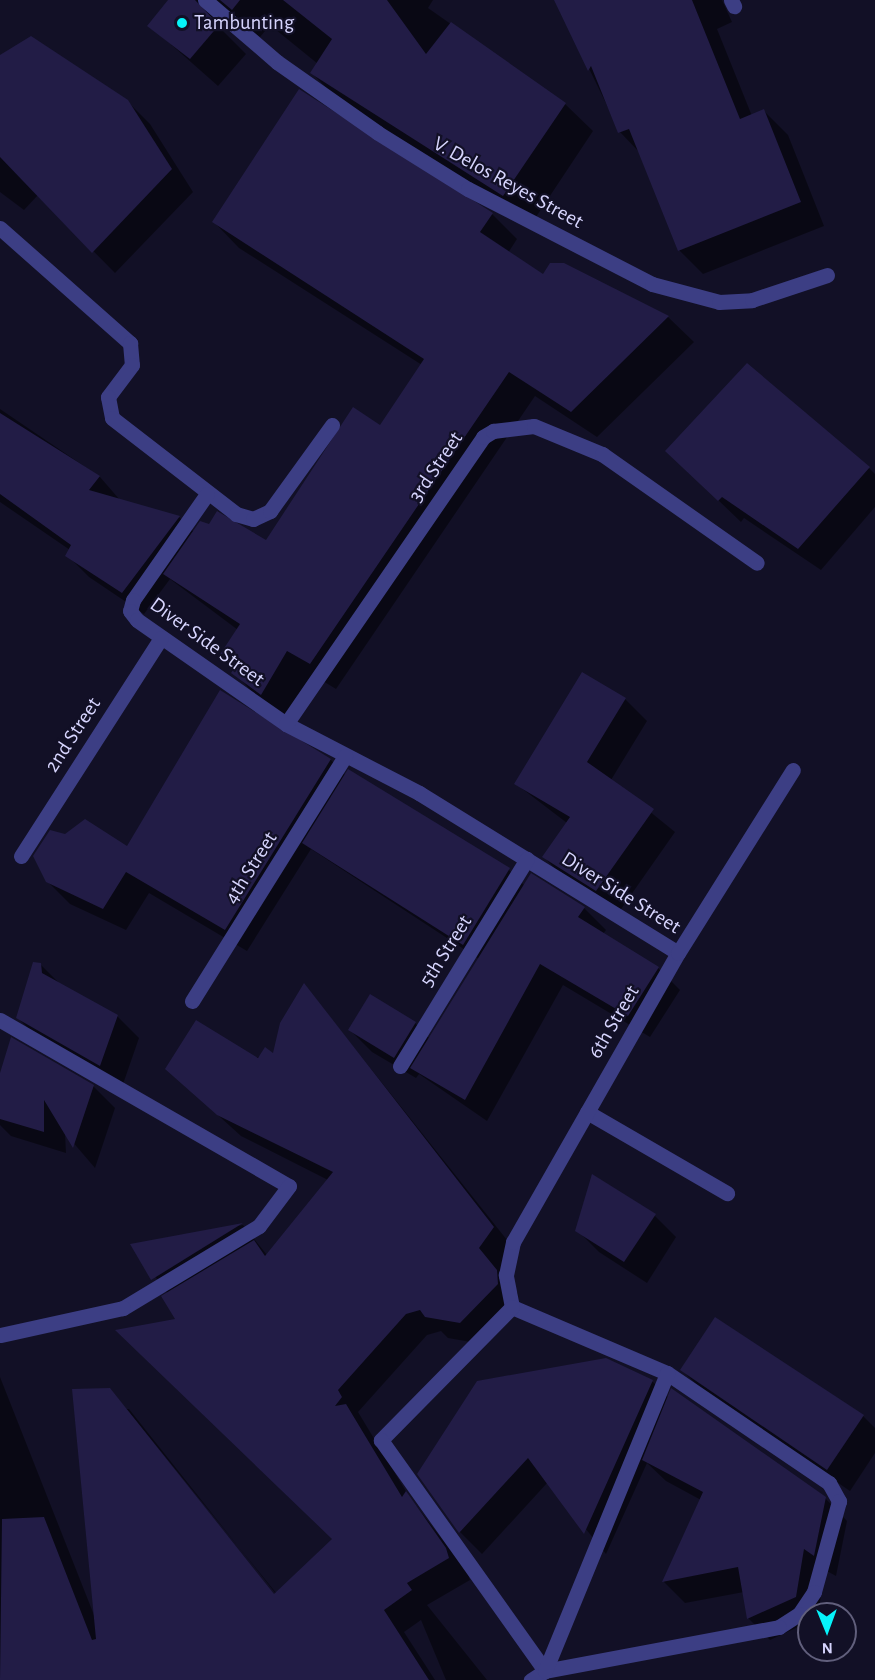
<!DOCTYPE html>
<html>
<head>
<meta charset="utf-8">
<style>
  body { margin:0 }
  #map { position:relative; width:875px; height:1680px; overflow:hidden; background:#121026; font-family:"Alegreya Sans",sans-serif }
  div>[style] { position:absolute }
  .shadow>* { inset:0; background:#0007 }
  .building>* { inset:0; background:#221c46 }
  .minor>* { height:15px; margin:-7.5px; padding:0 7.5px; transform-origin:7.5px; border-radius:7.5px; background:#3c3e84 }
  .dots>* { width:16px; height:16px; translate:-50% -50%; box-sizing:border-box; border:3px solid #121026; border-radius:50% }
  span { translate:-50% -50%; white-space:nowrap; text-align:center; line-height:1.15; -webkit-text-stroke:4.5px #121026; paint-order:stroke }
  .poi-label { font-size:21px; color:#d7d5fe }
  .left { translate:0 -50%; text-align:left }
  .street-label { font-size:21px; color:#d7d5fe }
  .north { position:absolute; left:797px; top:1602px; width:60px; height:60px; box-sizing:border-box; background:#121026; border:2px solid #615f7c; border-radius:50%; rotate:179deg; font-size:16px; font-weight:700; line-height:24px; text-align:center; color:#d7d5fe }
  .north::after { content:''; display:block; margin:auto; width:21px; height:27px; background:#06f3fa; clip-path:polygon(50% 0,100% 100%,50% 72%,0 100%) }
</style>
</head>
<body>
<div id="map">
  <div class="shadow">
    <div style="clip-path:polygon(170px 0,433px 0,428px 8px,565px 104px,593px 131px,532px 223px,339px 101px,312px 73px,318px 64px,270px 25px,260px 37px,230px 17px,223px 31px,246px 54px,218px 86px,149px 25px)"></div>
    <div style="clip-path:polygon(565px 0,722px 0,732px 22px,717px 29px,752px 116px,764px 111px,788px 135px,824px 226px,703px 274px,679px 250px,641px 154px,620px 132px,557px 3px)"></div>
    <div style="clip-path:polygon(0 57px,127px 101px,150px 124px,193px 192px,115px 273px,38px 195px,24px 210px,0 192px)"></div>
    <div style="clip-path:polygon(492px 214px,517px 239px,508px 253px,543px 276px,564px 264px,668px 317px,694px 342px,597px 437px,535px 396px,336px 689px,313px 675px,287px 719px,258px 699px,221px 656px,238px 630px,170px 579px,144px 614px,89px 577px,67px 555px,70px 550px,0 502px,0 409px,100px 477px,120px 500px,179px 517px,194px 532px,267px 542px,381px 427px,422px 365px,239px 248px,214px 222px)"></div>
    <div style="clip-path:polygon(667px 451px,869px 468px,875px 474px,875px 507px,821px 570px,744px 518px,741px 522px)"></div>
    <div style="clip-path:polygon(221px 692px,331px 760px,346px 776px,509px 870px,525px 886px,584px 908px,606px 930px,603px 934px,658px 968px,680px 990px,650px 1037px,563px 985px,487px 1121px,419px 1074px,416px 1078px,372px 1052px,350px 1030px,415px 1023px,430px 1039px,479px 959px,311px 849px,247px 951px,149px 893px,126px 930px,70px 904px,47px 881px,127px 849px)"></div>
    <div style="clip-path:polygon(625px 699px,647px 721px,611px 780px,675px 832px,619px 912px,565px 879px,544px 857px,567px 823px,516px 784px)"></div>
    <div style="clip-path:polygon(41px 965px,62px 986px,117px 1016px,139px 1038px,122px 1087px,40px 1040px,18px 1018px)"></div>
    <div style="clip-path:polygon(evenodd,305px 986px,515px 1250px,500px 1271px,518px 1293px,519px 1306px,482px 1344px,448px 1338px,441px 1331px,427px 1335px,358px 1412px,410px 1498px,467px 1571px,470px 1580px,427px 1605px,487px 1680px,446px 1680px,421px 1620px,404px 1632px,435px 1680px,0 1680px,0 1377px,94px 1615px,110px 1389px,277px 1594px,333px 1540px,177px 1320px,168px 1294px,132px 1245px,243px 1225px,267px 1255px,328px 1180px,241px 1136px,167px 1069px,274px 1055px,305px 986px,125px 1409px,129px 1409px,280px 1599px,278px 1601px,125px 1409px)"></div>
    <div style="clip-path:polygon(0 1078px,93px 1086px,115px 1108px,95px 1168px,65px 1133px,66px 1153px,11px 1136px,0 1125px)"></div>
    <div style="clip-path:polygon(655px 1216px,676px 1237px,647px 1283px,599px 1252px,577px 1230px)"></div>
    <div style="clip-path:polygon(606px 1360px,653px 1382px,669px 1398px,825px 1498px,847px 1521px,836px 1576px,825px 1570px,818px 1614px,809px 1614px,809px 1622px,770px 1640px,748px 1618px,744px 1592px,685px 1603px,664px 1582px,701px 1500px,666px 1481px,647px 1463px,606px 1554px,548px 1482px,482px 1554px,460px 1532px,419px 1474px)"></div>
    <div style="clip-path:polygon(682px 1370px,863px 1416px,875px 1428px,875px 1453px,850px 1491px,704px 1392px)"></div>
  </div>
  <div class="building">
    <div style="clip-path:polygon(168px 0,195px 0,219px 25px,190px 59px,147px 26px)"></div>
    <div style="clip-path:polygon(220px 0,240px 0,232px 10px)"></div>
    <div style="clip-path:polygon(283px 0,387px 0,426px 54px,451px 22px,566px 103px,503px 196px,310px 73px,332px 39px)"></div>
    <div style="clip-path:polygon(554px 0,692px 0,740px 119px,764px 109px,801px 202px,678px 251px,629px 129px,618px 133px,591px 66px,588px 71px)"></div>
    <div style="clip-path:polygon(31px 36px,128px 100px,172px 169px,92px 253px,0 157px,0 55px)"></div>
    <div style="clip-path:polygon(299px 89px,493px 213px,480px 232px,543px 274px,550px 263px,564px 263px,669px 316px,571px 412px,509px 372px,310px 664px,287px 651px,261px 695px,231px 673px,235px 667px,219px 656px,240px 624px,163px 574px,200px 521px,209px 524px,217px 511px,266px 540px,353px 407px,380px 425px,424px 359px,212px 222px)"></div>
    <div style="clip-path:polygon(747px 363px,870px 467px,798px 549px,722px 497px,718px 501px,665px 451px)"></div>
    <div style="clip-path:polygon(0 413px,100px 476px,89px 490px,180px 516px,122px 593px,65px 556px,71px 545px,0 494px)"></div>
    <div style="clip-path:polygon(582px 672px,626px 698px,587px 762px,654px 809px,596px 891px,542px 857px,570px 817px,514px 784px)"></div>
    <div style="clip-path:polygon(220px 690px,331px 759px,225px 930px,126px 872px,103px 909px,46px 882px,33px 856px,50px 830px,65px 834px,85px 819px,127px 846px)"></div>
    <div style="clip-path:polygon(348px 769px,510px 868px,463px 945px,302px 843px)"></div>
    <div style="clip-path:polygon(531px 873px,585px 907px,578px 917px,659px 967px,628px 1016px,540px 964px,465px 1100px,410px 1068px)"></div>
    <div style="clip-path:polygon(33px 962px,41px 963px,42px 973px,118px 1015px,100px 1066px,16px 1018px)"></div>
    <div style="clip-path:polygon(304px 983px,494px 1227px,479px 1248px,497px 1270px,498px 1284px,460px 1323px,425px 1317px,420px 1310px,406px 1314px,338px 1390px,342px 1397px,335px 1406px,346px 1404px,402px 1497px,406px 1491px,446px 1548px,449px 1558px,407px 1583px,412px 1590px,384px 1610px,429px 1680px,0 1680px,2px 1519px,44px 1517px,92px 1640px,96px 1639px,72px 1389px,110px 1388px,274px 1594px,332px 1539px,115px 1330px,175px 1319px,161px 1296px,254px 1240px,265px 1256px,333px 1172px,217px 1115px,165px 1069px,196px 1020px,258px 1058px,265px 1047px,273px 1053px,280px 1023px)"></div>
    <div style="clip-path:polygon(370px 994px,416px 1022px,394px 1058px,348px 1030px)"></div>
    <div style="clip-path:polygon(11px 1037px,94px 1085px,73px 1148px,44px 1100px,44px 1132px,0 1119px,0 1073px)"></div>
    <div style="clip-path:polygon(592px 1174px,656px 1214px,624px 1262px,575px 1231px)"></div>
    <div style="clip-path:polygon(243px 1223px,151px 1280px,130px 1244px)"></div>
    <div style="clip-path:polygon(715px 1317px,864px 1415px,827px 1470px,680px 1370px)"></div>
    <div style="clip-path:polygon(606px 1358px,653px 1380px,584px 1534px,528px 1458px,459px 1533px,417px 1474px,477px 1381px)"></div>
    <div style="clip-path:polygon(671px 1388px,826px 1497px,814px 1556px,804px 1549px,796px 1597px,747px 1619px,738px 1567px,662px 1582px,703px 1492px,642px 1460px)"></div>
  </div>
  <div class="minor">
    <div style="left:205px;top:0;width:95px;rotate:40.7deg"></div>
    <div style="left:277px;top:62px;width:123px;rotate:35.1deg"></div>
    <div style="left:378px;top:133px;width:106px;rotate:31.9deg"></div>
    <div style="left:468px;top:189px;width:207px;rotate:27.3deg"></div>
    <div style="left:652px;top:284px;width:69px;rotate:15deg"></div>
    <div style="left:719px;top:302px;width:33px;rotate:-3deg"></div>
    <div style="left:752px;top:300px;width:79px;rotate:-18.4deg"></div>
    <div style="left:731px;top:0;width:7px;rotate:63deg"></div>
    <div style="left:0;top:228px;width:174px;rotate:41.5deg"></div>
    <div style="left:130px;top:343px;width:22px;rotate:85deg"></div>
    <div style="left:132px;top:365px;width:40px;rotate:127deg"></div>
    <div style="left:108px;top:397px;width:21px;rotate:79deg"></div>
    <div style="left:112px;top:418px;width:157px;rotate:37.7deg"></div>
    <div style="left:236px;top:514px;width:18px;rotate:16deg"></div>
    <div style="left:253px;top:519px;width:19px;rotate:-25deg"></div>
    <div style="left:270px;top:511px;width:106px;rotate:-54.2deg"></div>
    <div style="left:207px;top:494px;width:129px;rotate:124.9deg"></div>
    <div style="left:133px;top:600px;width:11px;rotate:105deg"></div>
    <div style="left:130px;top:611px;width:11px;rotate:52deg"></div>
    <div style="left:137px;top:620px;width:182px;rotate:34.9deg"></div>
    <div style="left:286px;top:724px;width:150px;rotate:27.4deg"></div>
    <div style="left:419px;top:793px;width:304px;rotate:31.7deg"></div>
    <div style="left:286px;top:724px;width:348px;rotate:-55.5deg"></div>
    <div style="left:483px;top:437px;width:12px;rotate:-31deg"></div>
    <div style="left:493px;top:431px;width:41px;rotate:-7deg"></div>
    <div style="left:534px;top:426px;width:74px;rotate:22.4deg"></div>
    <div style="left:602px;top:454px;width:189px;rotate:35.1deg"></div>
    <div style="left:21px;top:856px;width:259px;rotate:-57.3deg"></div>
    <div style="left:192px;top:1001px;width:289px;rotate:-58deg"></div>
    <div style="left:0;top:1020px;width:333px;rotate:29.9deg"></div>
    <div style="left:289px;top:1186px;width:50px;rotate:126.9deg"></div>
    <div style="left:259px;top:1226px;width:159px;rotate:148.9deg"></div>
    <div style="left:123px;top:1308px;width:126px;rotate:167.6deg"></div>
    <div style="left:400px;top:1066px;width:243px;rotate:-58.5deg"></div>
    <div style="left:587px;top:1112px;width:162px;rotate:30.1deg"></div>
    <div style="left:512px;top:1307px;width:168px;rotate:23.1deg"></div>
    <div style="left:667px;top:1373px;width:196px;rotate:34.2deg"></div>
    <div style="left:829px;top:1483px;width:21px;rotate:61deg"></div>
    <div style="left:839px;top:1501px;width:94px;rotate:105.4deg"></div>
    <div style="left:814px;top:1592px;width:27px;rotate:124deg"></div>
    <div style="left:799px;top:1614px;width:24px;rotate:147deg"></div>
    <div style="left:779px;top:1627px;width:238px;rotate:169.4deg"></div>
    <div style="left:545px;top:1671px;width:17px;rotate:147deg"></div>
    <div style="left:512px;top:1307px;width:33px;rotate:-101deg"></div>
    <div style="left:506px;top:1275px;width:34px;rotate:-78deg"></div>
    <div style="left:513px;top:1242px;width:333px;rotate:-60.3deg"></div>
    <div style="left:678px;top:953px;width:216px;rotate:-57.9deg"></div>
    <div style="left:512px;top:1307px;width:187px;rotate:134.6deg"></div>
    <div style="left:381px;top:1440px;width:283px;rotate:54.6deg"></div>
    <div style="left:545px;top:1671px;width:322px;rotate:-67.7deg"></div>
  </div>
  <div class="dots">
    <div style="left:182px;top:23px;background:#06f3fa"></div>
  </div>
  <div class="poi-label">
    <span class="left" style="left:194px;top:23px">Tambunting</span>
  </div>
  <div class="street-label">
    <span style="left:508px;top:183px;rotate:29deg">V. Delos Reyes Street</span>
    <span style="left:436px;top:467px;rotate:-56deg">3rd Street</span>
    <span style="left:207px;top:642px;rotate:36deg">Diver Side Street</span>
    <span style="left:73px;top:735px;rotate:-57deg">2nd Street</span>
    <span style="left:251px;top:868px;rotate:-58deg">4th Street</span>
    <span style="left:621px;top:893px;rotate:32deg">Diver Side Street</span>
    <span style="left:446px;top:951px;rotate:-58deg">5th Street</span>
    <span style="left:614px;top:1022px;rotate:-60deg">6th Street</span>
  </div>
  <div class="north">N</div>
</div>
</body>
</html>
